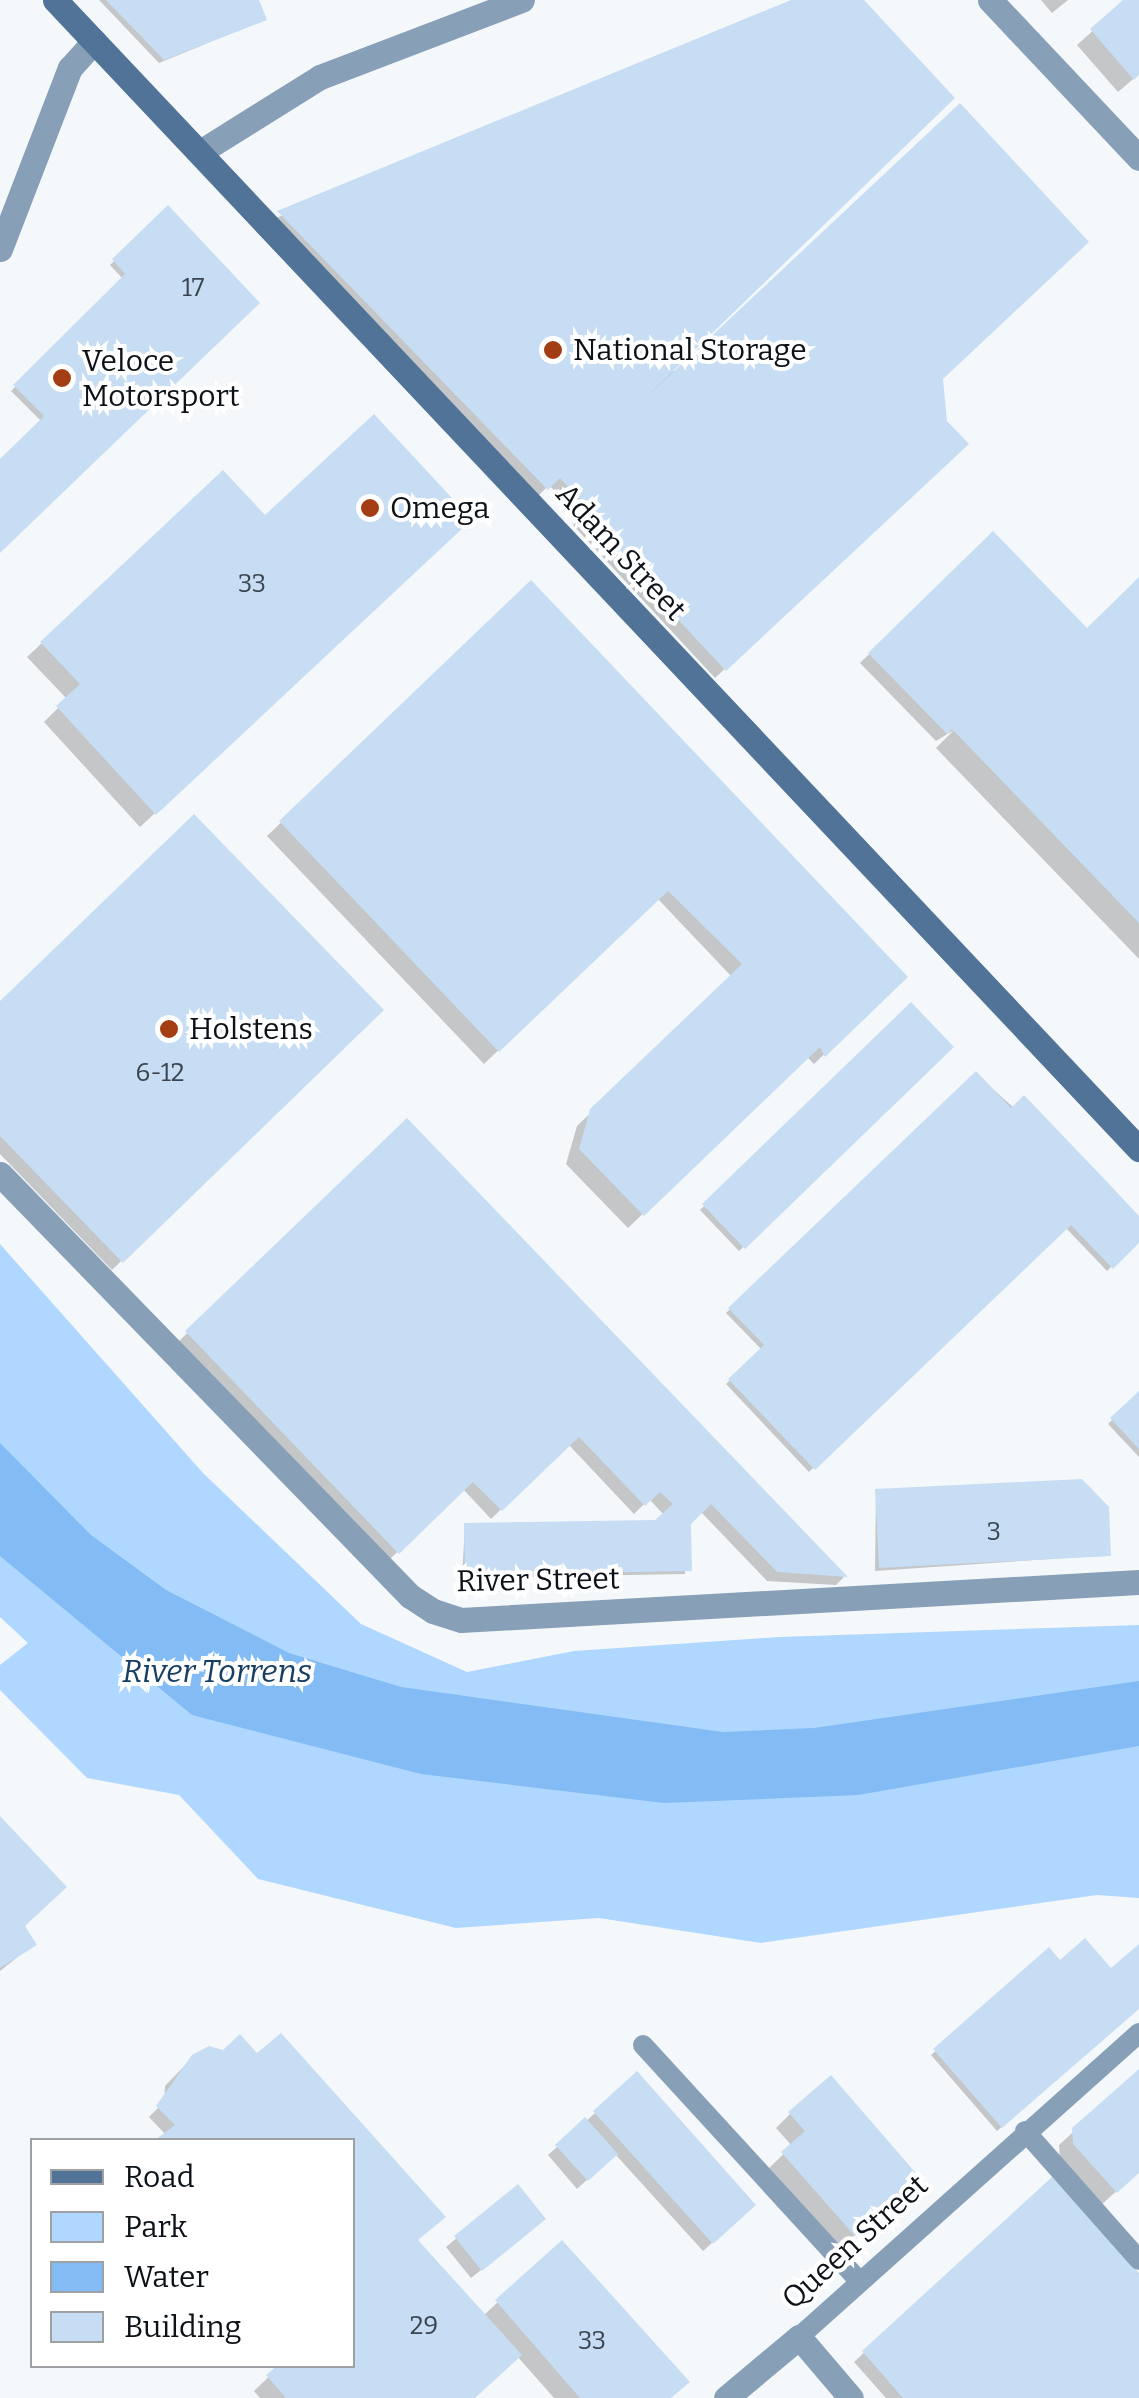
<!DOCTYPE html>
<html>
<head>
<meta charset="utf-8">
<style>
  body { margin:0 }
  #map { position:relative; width:1139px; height:2398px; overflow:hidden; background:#f5f8fb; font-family:Bitter,serif }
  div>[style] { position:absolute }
  .green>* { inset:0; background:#b0d7ff }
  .water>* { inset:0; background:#83bbf5 }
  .shadow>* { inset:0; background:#0003 }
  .building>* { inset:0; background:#c6ddf4 }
  .service>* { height:20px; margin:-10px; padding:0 10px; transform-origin:10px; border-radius:10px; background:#879fb7 }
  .minor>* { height:25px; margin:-12.5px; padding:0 12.5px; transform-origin:12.5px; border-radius:12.5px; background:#879fb7 }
  .tertiary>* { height:25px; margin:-12.5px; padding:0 12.5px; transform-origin:12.5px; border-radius:12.5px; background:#879fb7 }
  .secondary>* { height:25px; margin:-12.5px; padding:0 12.5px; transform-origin:12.5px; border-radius:12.5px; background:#517397 }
  .dots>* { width:28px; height:28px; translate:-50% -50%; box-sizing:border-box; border:5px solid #fff; border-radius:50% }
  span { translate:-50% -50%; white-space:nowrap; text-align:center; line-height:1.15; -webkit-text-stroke:8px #fff; paint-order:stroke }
  .number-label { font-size:25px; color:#3a454f }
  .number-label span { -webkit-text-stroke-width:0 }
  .poi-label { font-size:30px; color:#0c1218 }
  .left { translate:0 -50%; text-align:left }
  .street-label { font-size:30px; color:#0c1218 }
  .water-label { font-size:32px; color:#173f64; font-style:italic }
  .legend { position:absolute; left:30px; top:2138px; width:325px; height:230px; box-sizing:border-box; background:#fff; border:2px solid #9ea0a3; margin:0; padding:12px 18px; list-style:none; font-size:30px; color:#0c1218 }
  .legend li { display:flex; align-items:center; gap:20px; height:50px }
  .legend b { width:50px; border:2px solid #9ea0a3 }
</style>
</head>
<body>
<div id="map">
  <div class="green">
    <div style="clip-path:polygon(0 1244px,203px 1473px,361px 1624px,467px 1672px,574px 1651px,779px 1637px,1139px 1625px,1139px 1898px,1097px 1895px,761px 1943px,599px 1918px,456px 1928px,258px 1879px,179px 1795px,87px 1778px,0 1690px,0 1665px,28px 1643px,0 1617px)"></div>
  </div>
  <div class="water">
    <div style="clip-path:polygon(0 1443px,91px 1535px,166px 1590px,289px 1653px,401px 1687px,723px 1732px,814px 1728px,1139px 1681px,1139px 1746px,858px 1795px,664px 1803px,421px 1774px,192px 1715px,0 1556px)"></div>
  </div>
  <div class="shadow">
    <div style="clip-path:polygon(99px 0,256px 0,264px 20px,159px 63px)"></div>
    <div style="clip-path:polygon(797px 0,861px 0,668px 371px,941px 379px,945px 422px,965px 444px,715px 678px,573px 525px,580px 518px,549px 485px,537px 497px,269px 221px)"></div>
    <div style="clip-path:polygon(1041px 0,1068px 0,1052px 13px)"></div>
    <div style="clip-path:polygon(1127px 0,1139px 0,1139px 74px,1118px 92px,1077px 45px)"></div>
    <div style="clip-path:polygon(168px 209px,0 550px,0 462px,41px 421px,11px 391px,123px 279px,110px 265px)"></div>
    <div style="clip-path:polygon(223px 474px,265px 519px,448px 540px,140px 827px,44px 722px,67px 699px,27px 657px)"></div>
    <div style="clip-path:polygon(993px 534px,1087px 631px,1139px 581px,1139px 959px,936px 748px,954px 730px,936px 741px,860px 663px)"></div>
    <div style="clip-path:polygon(531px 584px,905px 976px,814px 1064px,807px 1057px,628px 1228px,566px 1164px,577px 1126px,732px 977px,657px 898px,484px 1064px,267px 836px)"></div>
    <div style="clip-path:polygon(0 1005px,380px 1010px,112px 1270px,0 1154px)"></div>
    <div style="clip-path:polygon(911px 1006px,951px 1047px,739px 1251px,700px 1210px)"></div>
    <div style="clip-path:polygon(976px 1074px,1139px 1220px,1139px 1240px,1107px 1271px,1065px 1227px,809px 1472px,726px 1384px,762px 1350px,726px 1313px)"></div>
    <div style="clip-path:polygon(407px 1122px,844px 1577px,836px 1585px,767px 1581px,700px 1511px,688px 1523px,685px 1574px,462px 1578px,465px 1525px,656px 1522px,664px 1515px,649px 1499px,634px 1514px,568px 1444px,491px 1519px,463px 1489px,388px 1561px,178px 1342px)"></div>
    <div style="clip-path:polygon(1139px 1394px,1139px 1457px,1108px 1424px)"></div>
    <div style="clip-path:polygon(876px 1492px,1109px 1555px,875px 1571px)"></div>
    <div style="clip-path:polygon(0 1820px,22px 1926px,34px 1944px,0 1971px)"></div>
    <div style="clip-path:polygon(1139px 1947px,1139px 2006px,997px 2131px,931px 2055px,1049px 1951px,1060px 1963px,1110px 1971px)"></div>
    <div style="clip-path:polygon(257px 2056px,442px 2217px,416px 2241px,483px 2316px,561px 2243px,670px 2398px,554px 2398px,517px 2356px,473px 2398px,260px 2398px,254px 2391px,280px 2366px,352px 2366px,352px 2140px,159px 2140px,166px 2135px,149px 2117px,164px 2102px,165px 2086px,193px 2057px)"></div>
    <div style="clip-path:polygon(1139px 2072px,1139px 2171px,1101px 2205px,1060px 2159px,1059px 2145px)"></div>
    <div style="clip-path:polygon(595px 2113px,744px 2214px,703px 2251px,615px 2154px,577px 2189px,548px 2155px)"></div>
    <div style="clip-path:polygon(790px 2114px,904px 2192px,840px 2248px,769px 2168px,792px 2146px,776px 2128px)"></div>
    <div style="clip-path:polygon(1051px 2180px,1139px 2277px,1139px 2398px,886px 2398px,854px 2362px)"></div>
    <div style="clip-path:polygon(517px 2188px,534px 2228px,471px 2278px,446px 2247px)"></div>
  </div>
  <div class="building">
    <div style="clip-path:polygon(106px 0,259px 0,267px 20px,164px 60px)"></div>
    <div style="clip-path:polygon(791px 0,864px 0,955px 98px,639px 404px,960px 103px,1089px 242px,943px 379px,947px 421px,969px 444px,726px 671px,580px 514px,588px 508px,560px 478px,548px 490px,277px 211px)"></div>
    <div style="clip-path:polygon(1123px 0,1139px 0,1139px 75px,1134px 80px,1090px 29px)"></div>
    <div style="clip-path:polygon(168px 205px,260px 303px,0 553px,0 459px,44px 416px,13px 385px,125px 274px,112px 259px)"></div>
    <div style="clip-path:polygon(374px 414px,464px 511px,465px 526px,156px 815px,56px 706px,80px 684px,40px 642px,223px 470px,265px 515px)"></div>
    <div style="clip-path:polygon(993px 531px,1087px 628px,1139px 577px,1139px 923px,952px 729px,947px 734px,868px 653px)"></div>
    <div style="clip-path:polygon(531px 580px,908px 977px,825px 1057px,820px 1047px,644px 1216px,579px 1149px,590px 1109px,742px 964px,668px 891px,499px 1052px,279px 821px)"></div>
    <div style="clip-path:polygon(194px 814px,384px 1010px,123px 1263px,0 1136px,0 1001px)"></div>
    <div style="clip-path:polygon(911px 1002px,954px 1047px,745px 1249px,702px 1204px)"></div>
    <div style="clip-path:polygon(976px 1071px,1011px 1108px,1024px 1095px,1111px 1186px,1139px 1216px,1139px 1243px,1113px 1269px,1071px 1225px,815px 1470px,728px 1379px,764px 1345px,728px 1308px)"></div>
    <div style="clip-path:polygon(407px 1118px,848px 1577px,777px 1572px,711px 1504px,691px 1524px,692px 1571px,465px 1575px,464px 1523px,655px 1520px,673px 1504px,660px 1492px,645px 1506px,579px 1437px,502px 1511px,473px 1482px,399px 1554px,185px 1331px)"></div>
    <div style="clip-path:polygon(1139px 1391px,1139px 1449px,1110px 1418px)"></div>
    <div style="clip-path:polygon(1082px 1479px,1109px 1507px,1111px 1556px,879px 1568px,875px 1489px)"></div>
    <div style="clip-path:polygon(0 1816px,67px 1887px,25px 1926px,37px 1945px,0 1968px)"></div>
    <div style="clip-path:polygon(1085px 1938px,1111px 1968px,1139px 1944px,1139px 2009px,1002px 2128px,933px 2049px,1049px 1947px,1060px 1960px)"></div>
    <div style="clip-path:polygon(281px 2033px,446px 2217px,418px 2240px,522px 2355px,475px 2398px,286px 2398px,266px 2375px,277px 2366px,352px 2366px,352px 2140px,155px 2140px,175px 2125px,156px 2106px,192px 2055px,209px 2046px,223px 2050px,240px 2034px,257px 2053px)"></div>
    <div style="clip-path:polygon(1139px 2069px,1139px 2173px,1117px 2193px,1073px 2144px,1072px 2128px)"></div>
    <div style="clip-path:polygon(637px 2071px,756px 2205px,713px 2244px,593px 2111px)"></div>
    <div style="clip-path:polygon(831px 2075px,921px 2179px,855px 2236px,781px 2152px,805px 2131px,788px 2112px)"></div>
    <div style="clip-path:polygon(585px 2117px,618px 2154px,588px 2181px,555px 2145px)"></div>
    <div style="clip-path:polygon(1052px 2177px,1139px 2273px,1139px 2398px,903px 2398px,862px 2351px)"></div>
    <div style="clip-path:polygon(518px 2184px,546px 2219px,482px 2271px,454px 2236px)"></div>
    <div style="clip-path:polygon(562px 2240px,690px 2382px,671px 2398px,580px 2398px,495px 2300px)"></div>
  </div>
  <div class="service">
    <div style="left:643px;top:2045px;width:320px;rotate:47.5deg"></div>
    <div style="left:1025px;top:2131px;width:172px;rotate:48.5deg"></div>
    <div style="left:799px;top:2337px;width:456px;rotate:-41.8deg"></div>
  </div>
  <div class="minor">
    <div style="left:990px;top:0;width:217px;rotate:46.7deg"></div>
    <div style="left:200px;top:152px;width:142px;rotate:-32deg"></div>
    <div style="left:320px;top:77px;width:216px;rotate:-20.9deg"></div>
    <div style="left:726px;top:2398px;width:95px;rotate:-39.9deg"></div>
    <div style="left:799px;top:2337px;width:80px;rotate:49.6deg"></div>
  </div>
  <div class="tertiary">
    <div style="left:0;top:249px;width:194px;rotate:-68.9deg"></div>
    <div style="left:70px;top:68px;width:36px;rotate:-48deg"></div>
    <div style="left:0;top:1174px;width:588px;rotate:45.83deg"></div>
    <div style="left:410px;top:1596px;width:27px;rotate:33deg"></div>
    <div style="left:433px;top:1611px;width:29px;rotate:18deg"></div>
    <div style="left:461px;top:1620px;width:679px;rotate:-3.21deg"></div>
  </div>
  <div class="secondary">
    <div style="left:55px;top:0;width:1580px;rotate:46.67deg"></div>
  </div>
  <div class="dots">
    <div style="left:553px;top:350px;background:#a33d14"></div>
    <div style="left:62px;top:378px;background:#a33d14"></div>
    <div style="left:370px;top:508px;background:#a33d14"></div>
    <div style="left:169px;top:1029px;background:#a33d14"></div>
  </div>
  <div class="number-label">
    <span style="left:193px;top:288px">17</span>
    <span style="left:252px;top:584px">33</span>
    <span style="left:160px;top:1073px">6-12</span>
    <span style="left:994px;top:1532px">3</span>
    <span style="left:424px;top:2326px">29</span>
    <span style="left:592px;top:2341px">33</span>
  </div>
  <div class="poi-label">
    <span class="left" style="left:573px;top:350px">National Storage</span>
    <span class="left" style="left:82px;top:378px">Veloce<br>Motorsport</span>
    <span class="left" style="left:390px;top:508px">Omega</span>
    <span class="left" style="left:189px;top:1029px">Holstens</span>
  </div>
  <div class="street-label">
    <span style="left:621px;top:552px;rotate:47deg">Adam Street</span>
    <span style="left:538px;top:1580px;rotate:-1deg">River Street</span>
    <span style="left:855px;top:2242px;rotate:-42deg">Queen Street</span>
  </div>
  <div class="water-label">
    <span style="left:217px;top:1671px">River Torrens</span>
  </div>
  <ul class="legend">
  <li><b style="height:12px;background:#517397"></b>Road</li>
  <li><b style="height:28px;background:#b0d7ff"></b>Park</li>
  <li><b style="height:28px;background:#83bbf5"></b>Water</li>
  <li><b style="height:28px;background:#c6ddf4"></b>Building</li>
  </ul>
</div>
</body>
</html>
